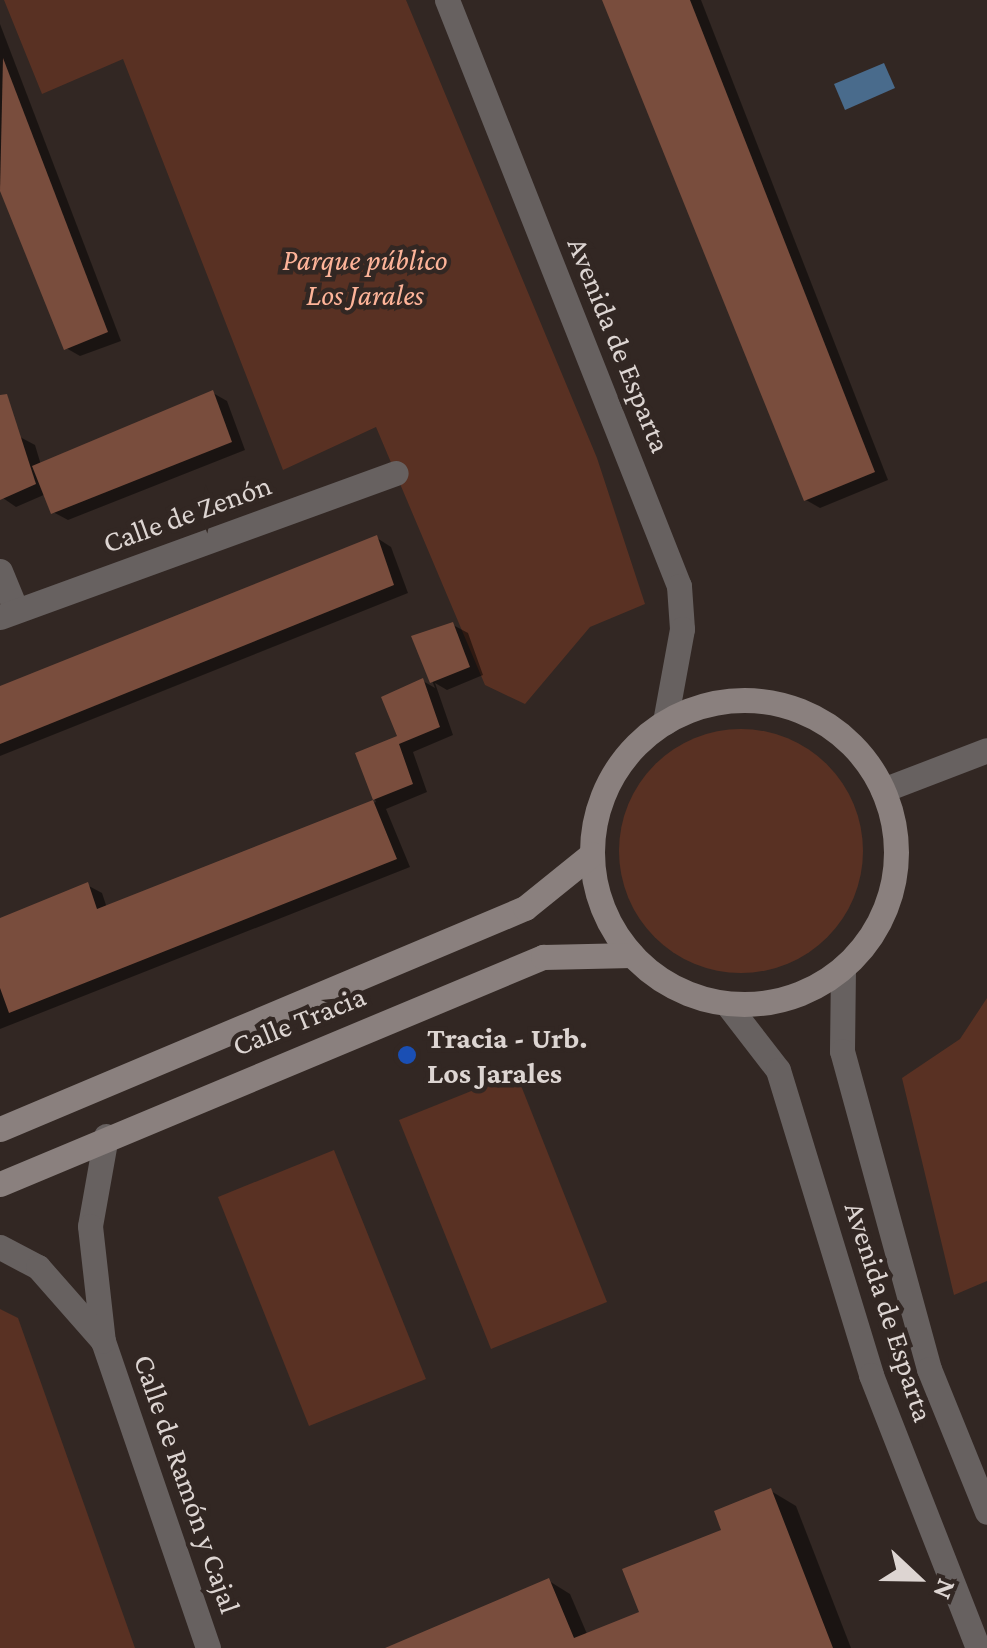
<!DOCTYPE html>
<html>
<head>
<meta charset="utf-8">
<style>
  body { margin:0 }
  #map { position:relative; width:987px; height:1648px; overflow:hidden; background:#322723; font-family:"Crimson Pro",serif }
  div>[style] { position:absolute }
  .green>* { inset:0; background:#593123 }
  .round { border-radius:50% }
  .water>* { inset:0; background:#496b8c }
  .shadow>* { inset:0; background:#0007 }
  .building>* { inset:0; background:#794d3d }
  .street>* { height:25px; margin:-12.5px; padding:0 12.5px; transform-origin:12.5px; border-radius:12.5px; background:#676160 }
  .secondary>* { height:25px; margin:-12.5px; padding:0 12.5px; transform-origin:12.5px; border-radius:12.5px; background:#8a807e }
  .secondary>.ring { margin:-12.5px; padding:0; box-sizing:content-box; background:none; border:25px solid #8a807e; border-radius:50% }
  .dots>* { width:28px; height:28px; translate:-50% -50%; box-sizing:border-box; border:5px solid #322723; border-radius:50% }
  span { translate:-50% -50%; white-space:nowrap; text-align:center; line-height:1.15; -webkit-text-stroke:9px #322723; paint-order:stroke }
  .park-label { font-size:30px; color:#feb499; font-style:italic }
  .street-label { font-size:30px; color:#ddd5d2 }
  .poi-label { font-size:30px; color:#ddd5d2; font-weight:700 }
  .left { translate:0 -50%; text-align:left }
  .north { position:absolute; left:867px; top:1528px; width:100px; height:100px; -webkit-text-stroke:8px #322723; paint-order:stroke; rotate:112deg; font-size:28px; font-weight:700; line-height:40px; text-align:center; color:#ddd5d2 }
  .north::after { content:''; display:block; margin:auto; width:35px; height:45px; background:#ddd5d2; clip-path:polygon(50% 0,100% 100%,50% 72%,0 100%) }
</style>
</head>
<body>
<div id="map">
  <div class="green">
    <div style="clip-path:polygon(4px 0,406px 0,597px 458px,645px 604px,590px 627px,525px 704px,485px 685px,376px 427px,283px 470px,123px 59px,42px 94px)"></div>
    <div class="round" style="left:619px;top:729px;width:244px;height:244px"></div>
    <div style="clip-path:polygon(987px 998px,987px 1281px,954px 1295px,902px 1078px,960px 1039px)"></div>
    <div style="clip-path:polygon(516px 1073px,607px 1302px,491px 1349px,399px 1120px)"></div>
    <div style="clip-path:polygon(334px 1150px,426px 1379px,309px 1426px,218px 1197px)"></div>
    <div style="clip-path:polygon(0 1309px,18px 1318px,135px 1648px,0 1648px)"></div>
  </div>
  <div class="water">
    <div style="clip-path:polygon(884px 63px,895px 88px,845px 110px,834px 84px)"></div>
  </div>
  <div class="shadow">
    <div style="clip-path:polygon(618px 0,701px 0,888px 480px,820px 508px,806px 500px)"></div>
    <div style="clip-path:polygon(0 24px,121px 341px,80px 356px,66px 348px,0 184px)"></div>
    <div style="clip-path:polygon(213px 393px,227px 401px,245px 450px,68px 520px,53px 512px,46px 494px,16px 507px,0 496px,0 444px,20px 437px,35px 445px,41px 465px)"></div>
    <div style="clip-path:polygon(377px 538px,391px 547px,408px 593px,0 756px,0 689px)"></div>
    <div style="clip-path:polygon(453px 625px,468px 633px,483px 675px,447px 690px,435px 683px,453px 735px,413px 752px,427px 792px,386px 809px,410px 867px,0 1029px,0 920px,87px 885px,102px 893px,107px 908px,376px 802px,358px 754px,400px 738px,423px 681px,435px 688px,415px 638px)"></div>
    <div style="clip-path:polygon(771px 1491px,796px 1506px,851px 1648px,644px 1648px,642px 1614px)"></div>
    <div style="clip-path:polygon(549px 1581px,570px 1594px,593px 1648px,391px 1648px)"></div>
  </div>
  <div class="building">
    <div style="clip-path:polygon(602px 0,690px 0,875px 472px,804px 501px)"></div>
    <div style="clip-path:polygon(3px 58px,108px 332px,64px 350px,0 191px)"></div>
    <div style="clip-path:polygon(213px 390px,232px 442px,51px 514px,32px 466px)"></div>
    <div style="clip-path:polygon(7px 394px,36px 484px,0 500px,0 395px)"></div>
    <div style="clip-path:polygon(377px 535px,394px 585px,0 744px,0 686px)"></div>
    <div style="clip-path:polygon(453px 622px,470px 667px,430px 683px,411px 636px)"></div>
    <div style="clip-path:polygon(423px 678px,440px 727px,399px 744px,413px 784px,373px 800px,355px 753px,397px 736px,381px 697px)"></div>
    <div style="clip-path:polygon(373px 800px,397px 859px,9px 1013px,0 988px,0 918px,88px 882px,97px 909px)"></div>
    <div style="clip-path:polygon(771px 1488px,833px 1648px,385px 1648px,549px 1578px,574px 1638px,639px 1612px,622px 1569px,721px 1530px,714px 1511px)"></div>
  </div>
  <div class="street">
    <div style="left:447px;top:0;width:630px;rotate:68.4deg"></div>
    <div style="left:679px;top:586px;width:43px;rotate:86deg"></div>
    <div style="left:682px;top:629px;width:95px;rotate:100.4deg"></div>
    <div style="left:0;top:571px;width:42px;rotate:67.7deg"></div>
    <div style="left:0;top:617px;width:421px;rotate:-20deg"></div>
    <div style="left:883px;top:790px;width:111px;rotate:-21deg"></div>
    <div style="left:843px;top:968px;width:83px;rotate:90.7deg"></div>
    <div style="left:842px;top:1051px;width:330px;rotate:74.7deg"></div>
    <div style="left:929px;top:1369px;width:154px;rotate:67.9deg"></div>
    <div style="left:727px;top:1004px;width:83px;rotate:52.3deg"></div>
    <div style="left:778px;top:1070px;width:319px;rotate:73deg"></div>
    <div style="left:871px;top:1375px;width:293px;rotate:68.6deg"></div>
    <div style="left:106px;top:1136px;width:91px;rotate:100.1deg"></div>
    <div style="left:90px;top:1226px;width:116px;rotate:83.6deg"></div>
    <div style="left:103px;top:1341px;width:324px;rotate:71.1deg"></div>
    <div style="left:0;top:1247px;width:43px;rotate:27.8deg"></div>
    <div style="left:38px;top:1267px;width:98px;rotate:48.7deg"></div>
  </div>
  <div class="secondary">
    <div class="ring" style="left:592px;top:700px;width:279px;height:279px"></div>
    <div style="left:0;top:1129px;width:570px;rotate:-22.83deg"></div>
    <div style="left:525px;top:908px;width:86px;rotate:-38.9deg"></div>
    <div style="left:0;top:1184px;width:589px;rotate:-22.69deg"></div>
    <div style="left:543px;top:957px;width:89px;rotate:-1.3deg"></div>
  </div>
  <div class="dots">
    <div style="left:407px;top:1055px;background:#1a4fb4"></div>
  </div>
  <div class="park-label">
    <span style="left:365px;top:277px">Parque público<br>Los Jarales</span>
  </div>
  <div class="street-label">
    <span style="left:619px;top:345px;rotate:68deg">Avenida de Esparta</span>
    <span style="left:187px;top:514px;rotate:-20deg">Calle de Zenón</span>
    <span style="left:299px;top:1021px;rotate:-22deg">Calle Tracia</span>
    <span style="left:889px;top:1312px;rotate:72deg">Avenida de Esparta</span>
    <span style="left:187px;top:1484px;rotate:71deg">Calle de Ramón y Cajal</span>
  </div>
  <div class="poi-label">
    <span class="left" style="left:427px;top:1055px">Tracia - Urb.<br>Los Jarales</span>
  </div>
  <div class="north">N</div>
</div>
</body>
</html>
